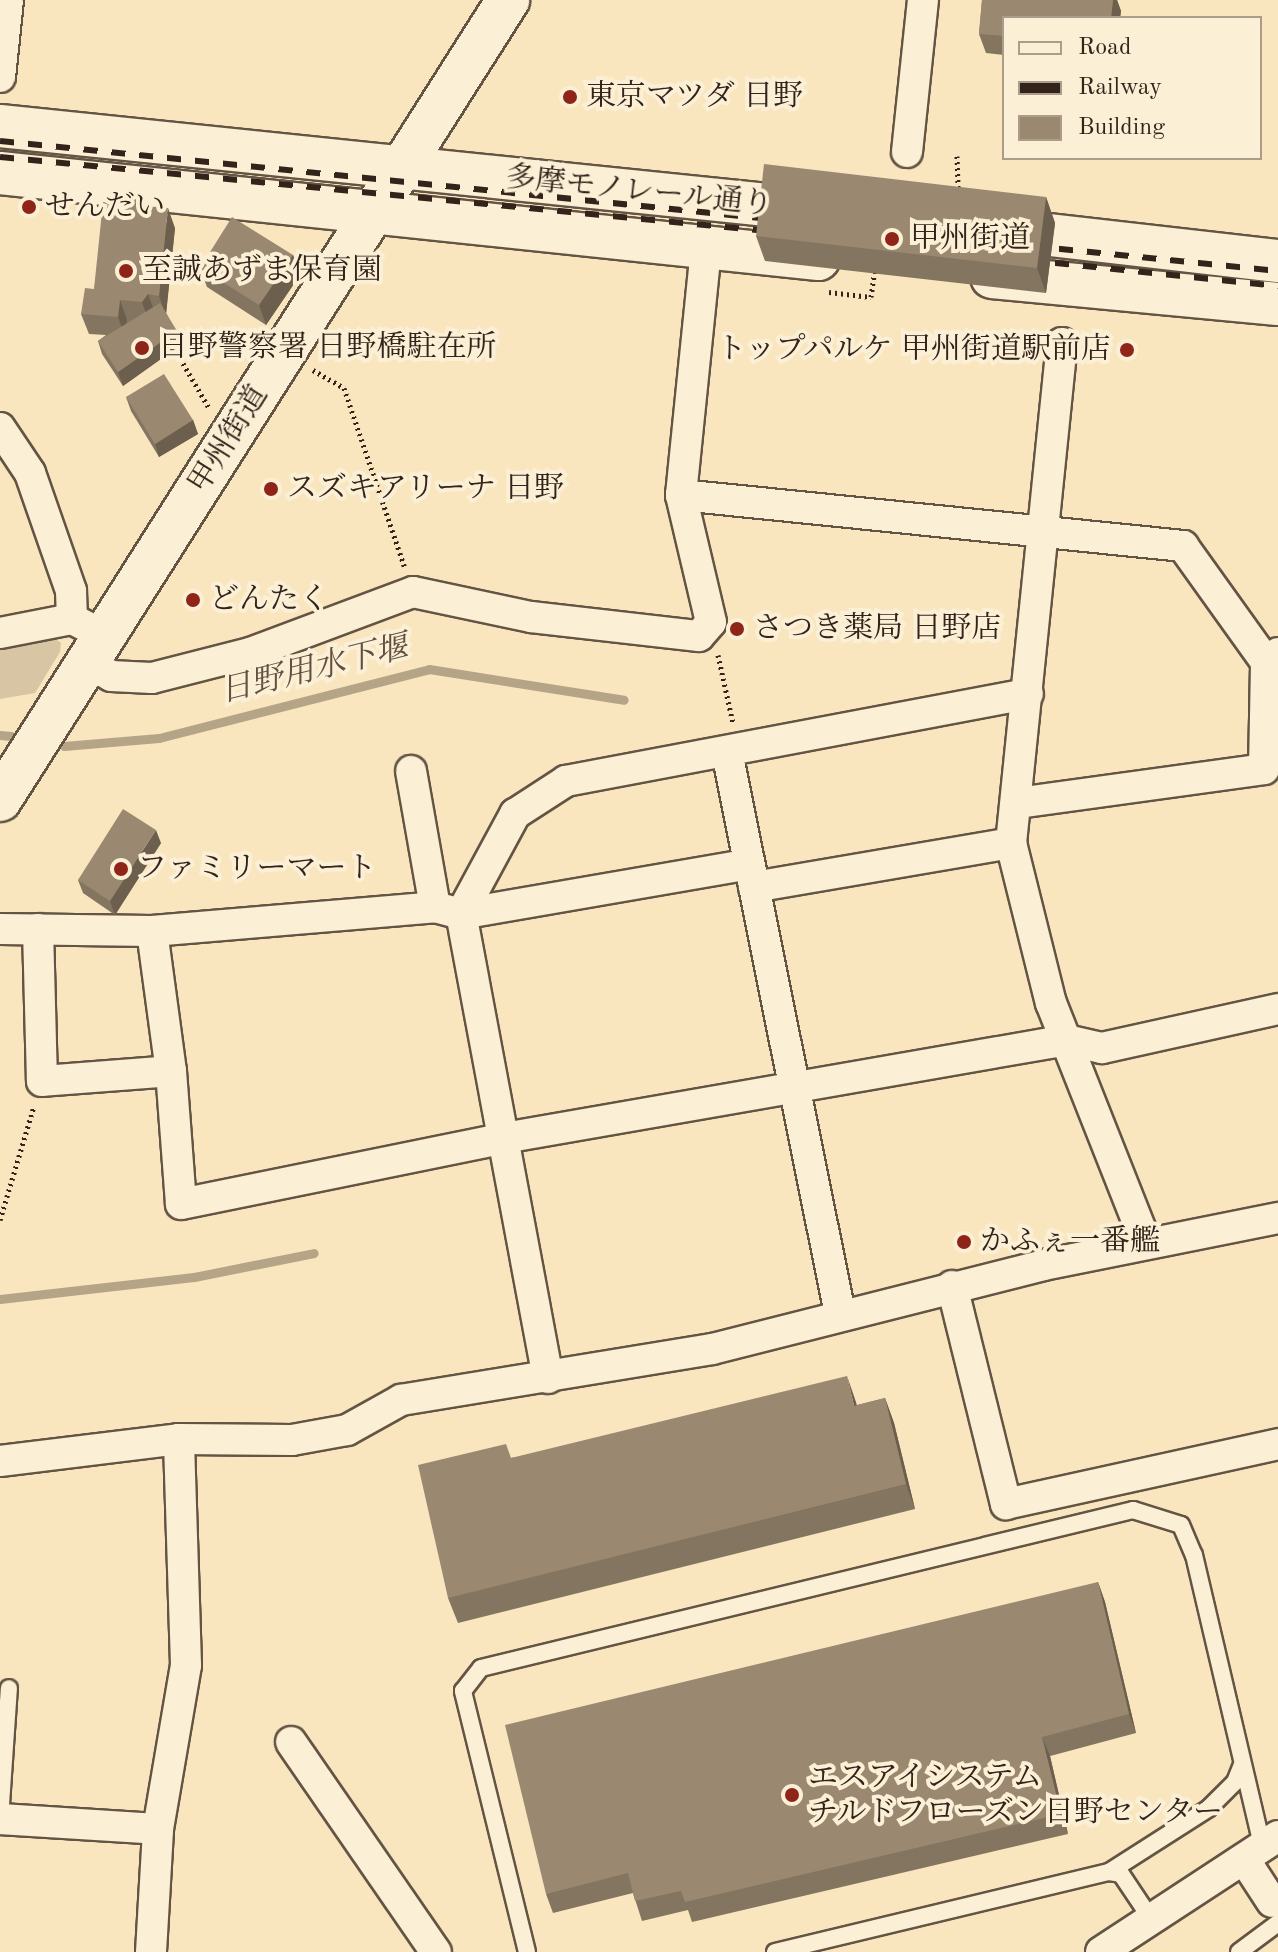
<!DOCTYPE html>
<html>
<head>
<meta charset="utf-8">
<style>
  body { margin:0 }
  #map { position:relative; width:1278px; height:1952px; overflow:hidden; background:#f9e6bf; font-family:"Old Standard TT","Noto Serif JP",serif }
  div>[style] { position:absolute }
  .green>* { inset:0; background:#d7c5a3 }
  .stream>* { height:9px; margin:-4.5px; padding:0 4.5px; transform-origin:4.5px; border-radius:4.5px; background:#b6a487 }
  .path>* { height:5px; margin-top:-2.5px; transform-origin:0; background:repeating-linear-gradient(90deg,#33231b 0 2px,transparent 0 6px) }
  .roads { filter:drop-shadow(2px 0 #645444) drop-shadow(-2px 0 #645444) drop-shadow(0 2px #645444) drop-shadow(0 -2px #645444) }
  .lane>* { height:16px; margin:-8px; padding:0 8px; transform-origin:8px; border-radius:8px; background:#fbefd5 }
  .street>* { height:30px; margin:-15px; padding:0 15px; transform-origin:15px; border-radius:15px; background:#fbefd5 }
  .secondary>* { height:42px; margin:-21px; padding:0 21px; transform-origin:21px; border-radius:21px; background:#fbefd5 }
  .rail>* { height:6px; margin-top:-3px; transform-origin:0; background:repeating-linear-gradient(90deg,#33231b 0 14px,transparent 0 28px) }
  .path-bridge>* { height:5px; margin-top:-2.5px; transform-origin:0; background:repeating-linear-gradient(90deg,#33231b 0 2px,transparent 0 6px) }
  .wall>* { inset:0; background:#847560 }
  .shaded-wall>* { inset:0; background:#6c5f4e }
  .building>* { inset:0; background:#9a8870 }
  .dots>* { width:22px; height:22px; translate:-50% -50%; box-sizing:border-box; border:4px solid #fbefd5; border-radius:50% }
  span { translate:-50% -50%; white-space:nowrap; text-align:center; line-height:1.15; -webkit-text-stroke:8px #fbefd5; paint-order:stroke }
  .poi-label { font-size:30px; color:#33231b }
  .left { translate:0 -50%; text-align:left }
  .right { translate:-100% -50%; text-align:right }
  .street-label { font-size:30px; color:#33231b }
  .water-label { font-size:32px; color:#615041; font-style:italic }
  .legend { position:absolute; left:1002px; top:16px; width:260px; height:144px; box-sizing:border-box; background:#fbefd5; border:2px solid #ab9d8b; margin:0; padding:10px 14px; list-style:none; font-size:24px; color:#33231b }
  .legend li { display:flex; align-items:center; gap:16px; height:40px }
  .legend b { width:40px; border:2px solid #ab9d8b }
</style>
</head>
<body>
<div id="map">
  <div class="green">
    <div style="clip-path:polygon(54px 638px,61px 643px,60px 652px,35px 693px,0 699px,0 648px)"></div>
  </div>
  <div class="stream">
    <div style="left:0;top:735px;width:11px;rotate:5deg"></div>
    <div style="left:64px;top:746px;width:95px;rotate:-4.8deg"></div>
    <div style="left:159px;top:738px;width:279px;rotate:-14.3deg"></div>
    <div style="left:429px;top:669px;width:197px;rotate:9deg"></div>
    <div style="left:0;top:1299px;width:195px;rotate:-6.5deg"></div>
    <div style="left:194px;top:1277px;width:122px;rotate:-11.3deg"></div>
  </div>
  <div class="path">
    <div style="left:957px;top:156px;width:36px;rotate:88deg"></div>
    <div style="left:829px;top:292px;width:42px;rotate:6.8deg"></div>
    <div style="left:177px;top:353px;width:64px;rotate:59.8deg"></div>
    <div style="left:313px;top:370px;width:36px;rotate:30deg"></div>
    <div style="left:344px;top:388px;width:190px;rotate:71.3deg"></div>
    <div style="left:718px;top:655px;width:70px;rotate:77.6deg"></div>
    <div style="left:0;top:1220px;width:119px;rotate:-73.4deg"></div>
  </div>
  <div class="roads">
    <div class="lane">
      <div style="left:0;top:1819px;width:131px;rotate:-86.1deg"></div>
      <div style="left:1109px;top:1872px;width:119px;rotate:-32.6deg"></div>
      <div style="left:1209px;top:1808px;width:37px;rotate:-45deg"></div>
      <div style="left:1235px;top:1782px;width:18px;rotate:-68deg"></div>
      <div style="left:527px;top:1952px;width:269px;rotate:-103.8deg"></div>
      <div style="left:463px;top:1691px;width:29px;rotate:-52deg"></div>
      <div style="left:481px;top:1668px;width:671px;rotate:-13.62deg"></div>
      <div style="left:1133px;top:1510px;width:50px;rotate:17.4deg"></div>
      <div style="left:1181px;top:1525px;width:33px;rotate:67deg"></div>
      <div style="left:1194px;top:1555px;width:299px;rotate:76.8deg"></div>
      <div style="left:775px;top:1952px;width:343px;rotate:-13.5deg"></div>
      <div style="left:1109px;top:1872px;width:12px;rotate:9deg"></div>
      <div style="left:1121px;top:1874px;width:54px;rotate:56.3deg"></div>
      <div style="left:1239px;top:1952px;width:49px;rotate:-36.6deg"></div>
    </div>
    <div class="street">
      <div style="left:0;top:77px;width:77px;rotate:-84.1deg"></div>
      <div style="left:907px;top:152px;width:153px;rotate:-84deg"></div>
      <div style="left:1062px;top:343px;width:503px;rotate:95.82deg"></div>
      <div style="left:1011px;top:843px;width:165px;rotate:76deg"></div>
      <div style="left:1051px;top:1003px;width:256px;rotate:68.4deg"></div>
      <div style="left:0;top:428px;width:54px;rotate:56.3deg"></div>
      <div style="left:30px;top:473px;width:125px;rotate:70.8deg"></div>
      <div style="left:71px;top:591px;width:28px;rotate:88deg"></div>
      <div style="left:72px;top:619px;width:37px;rotate:27deg"></div>
      <div style="left:681px;top:495px;width:505px;rotate:5.8deg"></div>
      <div style="left:1183px;top:546px;width:143px;rotate:54.4deg"></div>
      <div style="left:1266px;top:662px;width:15px;rotate:-37deg"></div>
      <div style="left:0;top:633px;width:73px;rotate:-11deg"></div>
      <div style="left:88px;top:663px;width:26px;rotate:29deg"></div>
      <div style="left:111px;top:676px;width:41px;rotate:2.8deg"></div>
      <div style="left:152px;top:678px;width:101px;rotate:-14.3deg"></div>
      <div style="left:250px;top:653px;width:174px;rotate:-20.5deg"></div>
      <div style="left:413px;top:592px;width:121px;rotate:12deg"></div>
      <div style="left:531px;top:617px;width:169px;rotate:6.5deg"></div>
      <div style="left:699px;top:636px;width:18px;rotate:-49deg"></div>
      <div style="left:711px;top:622px;width:130px;rotate:-103.3deg"></div>
      <div style="left:681px;top:495px;width:249px;rotate:-84.2deg"></div>
      <div style="left:727px;top:752px;width:573px;rotate:78.63deg"></div>
      <div style="left:411px;top:771px;width:138px;rotate:80deg"></div>
      <div style="left:1017px;top:803px;width:249px;rotate:-7.8deg"></div>
      <div style="left:1264px;top:769px;width:107px;rotate:-88.9deg"></div>
      <div style="left:754px;top:887px;width:261px;rotate:-9.7deg"></div>
      <div style="left:0;top:929px;width:152px;rotate:0.8deg"></div>
      <div style="left:152px;top:931px;width:284px;rotate:-4.8deg"></div>
      <div style="left:435px;top:907px;width:27px;rotate:15deg"></div>
      <div style="left:461px;top:914px;width:114px;rotate:-61.6deg"></div>
      <div style="left:515px;top:814px;width:61px;rotate:-32.9deg"></div>
      <div style="left:566px;top:781px;width:470px;rotate:-10.7deg"></div>
      <div style="left:38px;top:929px;width:152px;rotate:88.5deg"></div>
      <div style="left:42px;top:1081px;width:129px;rotate:-4.4deg"></div>
      <div style="left:152px;top:931px;width:141px;rotate:82.3deg"></div>
      <div style="left:171px;top:1071px;width:133px;rotate:85.7deg"></div>
      <div style="left:181px;top:1204px;width:330px;rotate:-11.5deg"></div>
      <div style="left:504px;top:1138px;width:571px;rotate:-9.87deg"></div>
      <div style="left:1067px;top:1040px;width:36px;rotate:13deg"></div>
      <div style="left:1102px;top:1048px;width:180px;rotate:-12.5deg"></div>
      <div style="left:952px;top:1286px;width:225px;rotate:76.1deg"></div>
      <div style="left:1006px;top:1504px;width:279px;rotate:-12.4deg"></div>
      <div style="left:548px;top:1378px;width:472px;rotate:-100.6deg"></div>
      <div style="left:461px;top:914px;width:292px;rotate:-9.8deg"></div>
      <div style="left:0;top:1461px;width:180px;rotate:-7deg"></div>
      <div style="left:179px;top:1439px;width:113px;rotate:0.5deg"></div>
      <div style="left:292px;top:1440px;width:56px;rotate:-10.3deg"></div>
      <div style="left:347px;top:1430px;width:62px;rotate:-29.1deg"></div>
      <div style="left:401px;top:1400px;width:315px;rotate:-9.3deg"></div>
      <div style="left:712px;top:1349px;width:341px;rotate:-14.2deg"></div>
      <div style="left:1043px;top:1265px;width:240px;rotate:-11.3deg"></div>
      <div style="left:291px;top:1742px;width:255px;rotate:55.4deg"></div>
      <div style="left:0;top:1819px;width:158px;rotate:3.6deg"></div>
      <div style="left:1244px;top:1859px;width:51px;rotate:56.9deg"></div>
      <div style="left:151px;top:1952px;width:123px;rotate:-86.7deg"></div>
      <div style="left:158px;top:1829px;width:166px;rotate:-80.3deg"></div>
      <div style="left:186px;top:1665px;width:226px;rotate:-91.8deg"></div>
      <div style="left:1101px;top:1952px;width:212px;rotate:-33.2deg"></div>
    </div>
    <div class="secondary">
      <div style="left:0;top:126px;width:820px;rotate:5.88deg"></div>
      <div style="left:0;top:173px;width:823px;rotate:6deg"></div>
      <div style="left:997px;top:229px;width:283px;rotate:6.5deg"></div>
      <div style="left:992px;top:277px;width:287px;rotate:5.4deg"></div>
      <div style="left:0;top:800px;width:948px;rotate:-57.58deg"></div>
    </div>
  </div>
  <div class="rail">
    <div style="left:0;top:141px;width:784px;rotate:5.78deg"></div>
    <div style="left:0;top:157px;width:781px;rotate:5.51deg"></div>
    <div style="left:1031px;top:246px;width:248px;rotate:5.8deg"></div>
    <div style="left:1027px;top:260px;width:252px;rotate:5.9deg"></div>
  </div>
  <div class="path-bridge">
    <div style="left:871px;top:297px;width:27px;rotate:-82deg"></div>
  </div>
  <div class="wall">
    <div style="clip-path:polygon(982px 0,1117px 0,1121px 11px,1120px 18px,1004px 18px,1004px 55px,986px 53px,979px 34px)"></div>
    <div style="clip-path:polygon(137px 194px,141px 206px,175px 228px,166px 313px,182px 344px,123px 386px,102px 354px,98px 341px,106px 335px,89px 334px,81px 314px,94px 289px,112px 203px)"></div>
    <div style="clip-path:polygon(1046px 197px,1055px 223px,1046px 293px,765px 261px,756px 236px)"></div>
    <div style="clip-path:polygon(293px 255px,300px 275px,266px 325px,207px 287px,200px 268px)"></div>
    <div style="clip-path:polygon(126px 397px,193px 420px,198px 434px,159px 457px,131px 411px)"></div>
    <div style="clip-path:polygon(161px 843px,115px 915px,83px 893px,78px 880px)"></div>
    <div style="clip-path:polygon(885px 1398px,894px 1423px,915px 1509px,458px 1623px,448px 1598px,511px 1458px,857px 1405px)"></div>
    <div style="clip-path:polygon(1098px 1582px,1105px 1602px,1136px 1733px,1050px 1756px,1068px 1834px,692px 1922px,688px 1910px,642px 1921px,633px 1893px,553px 1913px,546px 1894px)"></div>
  </div>
  <div class="shaded-wall">
    <div style="clip-path:polygon(1113px 0,1117px 0,1121px 11px,1120px 18px,1111px 18px)"></div>
    <div style="clip-path:polygon(137px 194px,144px 213px,135px 205px)"></div>
    <div style="clip-path:polygon(1046px 197px,1055px 223px,1046px 293px,1037px 268px)"></div>
    <div style="clip-path:polygon(168px 208px,175px 228px,166px 315px,159px 296px)"></div>
    <div style="clip-path:polygon(293px 255px,300px 275px,266px 325px,259px 305px)"></div>
    <div style="clip-path:polygon(148px 294px,155px 313px,149px 322px,142px 302px)"></div>
    <div style="clip-path:polygon(120px 300px,127px 320px,125px 337px,118px 317px)"></div>
    <div style="clip-path:polygon(177px 331px,182px 344px,123px 386px,118px 372px)"></div>
    <div style="clip-path:polygon(193px 420px,198px 434px,159px 457px,155px 444px)"></div>
    <div style="clip-path:polygon(156px 830px,161px 843px,115px 915px,110px 901px)"></div>
    <div style="clip-path:polygon(847px 1376px,856px 1402px,863px 1431px,854px 1406px)"></div>
    <div style="clip-path:polygon(885px 1398px,894px 1423px,915px 1509px,906px 1484px)"></div>
    <div style="clip-path:polygon(1098px 1582px,1105px 1602px,1136px 1733px,1129px 1714px)"></div>
    <div style="clip-path:polygon(1042px 1737px,1050px 1756px,1068px 1834px,1061px 1814px)"></div>
  </div>
  <div class="building">
    <div style="clip-path:polygon(982px 0,1113px 0,1111px 18px,1004px 18px,1004px 36px,979px 34px)"></div>
    <div style="clip-path:polygon(764px 164px,1046px 197px,1037px 268px,756px 236px)"></div>
    <div style="clip-path:polygon(113px 192px,137px 194px,135px 205px,168px 208px,159px 296px,148px 294px,142px 302px,120px 300px,118px 317px,81px 314px,85px 288px,94px 289px,103px 202px,112px 203px)"></div>
    <div style="clip-path:polygon(232px 217px,293px 255px,259px 305px,200px 268px)"></div>
    <div style="clip-path:polygon(160px 303px,177px 331px,118px 372px,98px 341px)"></div>
    <div style="clip-path:polygon(164px 374px,193px 420px,155px 444px,126px 397px)"></div>
    <div style="clip-path:polygon(123px 809px,156px 830px,110px 901px,78px 880px)"></div>
    <div style="clip-path:polygon(847px 1376px,854px 1406px,885px 1398px,906px 1484px,448px 1598px,418px 1465px,506px 1444px,511px 1458px)"></div>
    <div style="clip-path:polygon(1098px 1582px,1129px 1714px,1042px 1737px,1061px 1814px,685px 1902px,681px 1891px,635px 1901px,628px 1873px,546px 1894px,505px 1725px)"></div>
  </div>
  <div class="dots">
    <div style="left:570px;top:97px;background:#8f2418"></div>
    <div style="left:29px;top:207px;background:#8f2418"></div>
    <div style="left:892px;top:239px;background:#8f2418"></div>
    <div style="left:126px;top:271px;background:#8f2418"></div>
    <div style="left:142px;top:348px;background:#8f2418"></div>
    <div style="left:1127px;top:350px;background:#8f2418"></div>
    <div style="left:271px;top:489px;background:#8f2418"></div>
    <div style="left:193px;top:600px;background:#8f2418"></div>
    <div style="left:737px;top:629px;background:#8f2418"></div>
    <div style="left:121px;top:869px;background:#8f2418"></div>
    <div style="left:964px;top:1242px;background:#8f2418"></div>
    <div style="left:792px;top:1795px;background:#8f2418"></div>
  </div>
  <div class="poi-label">
    <span class="left" style="left:586px;top:97px">東京マツダ 日野</span>
    <span class="left" style="left:45px;top:207px">せんだい</span>
    <span class="left" style="left:910px;top:239px">甲州街道</span>
    <span class="left" style="left:142px;top:271px">至誠あずま保育園</span>
    <span class="left" style="left:158px;top:348px">日野警察署 日野橋駐在所</span>
    <span class="right" style="left:1111px;top:350px">トップパルケ 甲州街道駅前店</span>
    <span class="left" style="left:287px;top:489px">スズキアリーナ 日野</span>
    <span class="left" style="left:209px;top:600px">どんたく</span>
    <span class="left" style="left:753px;top:629px">さつき薬局 日野店</span>
    <span class="left" style="left:137px;top:869px">ファミリーマート</span>
    <span class="left" style="left:980px;top:1242px">かふぇ一番艦</span>
    <span class="left" style="left:808px;top:1795px">エスアイシステム<br>チルドフローズン日野センター</span>
  </div>
  <div class="street-label">
    <span style="left:639px;top:192px;rotate:6deg">多摩モノレール通り</span>
    <span style="left:229px;top:440px;rotate:-58deg">甲州街道</span>
  </div>
  <div class="water-label">
    <span style="left:314px;top:671px;rotate:-14deg">日野用水下堰</span>
  </div>
  <ul class="legend">
  <li><b style="height:10px;background:#fbefd5"></b>Road</li>
  <li><b style="height:10px;background:#33231b"></b>Railway</li>
  <li><b style="height:22px;background:#9a8870"></b>Building</li>
  </ul>
</div>
</body>
</html>
